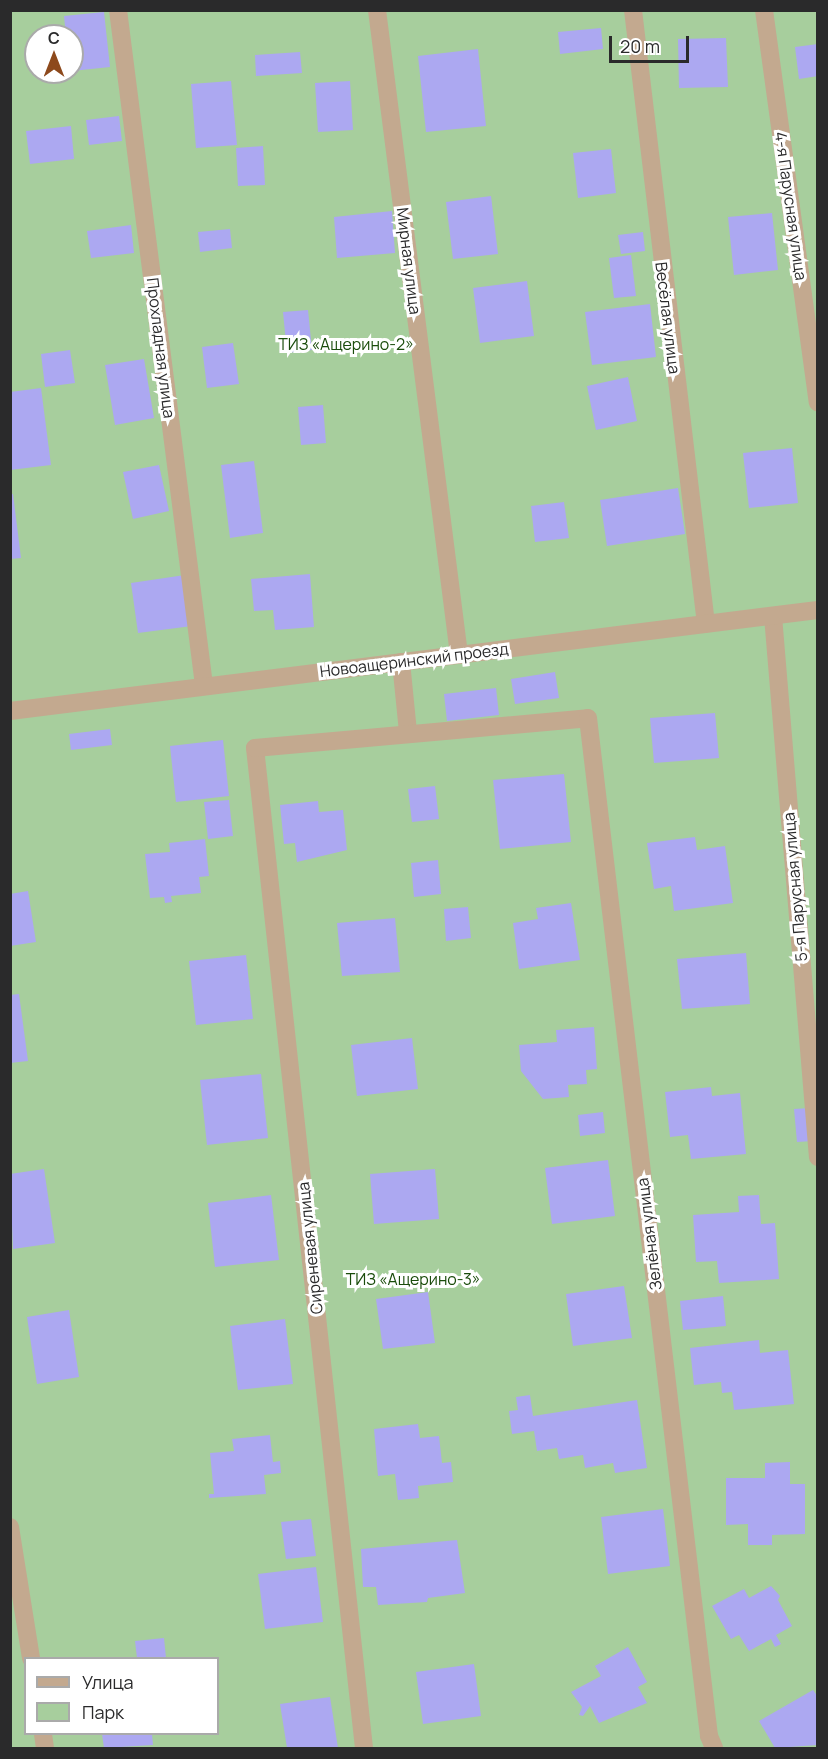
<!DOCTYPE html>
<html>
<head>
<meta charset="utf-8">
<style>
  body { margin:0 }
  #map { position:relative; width:828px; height:1759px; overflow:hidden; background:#f1f1f6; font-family:Manrope,sans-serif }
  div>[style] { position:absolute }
  .green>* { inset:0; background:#a7ce9d }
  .building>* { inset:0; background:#aca8f1 }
  .minor>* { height:18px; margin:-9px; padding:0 9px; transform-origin:9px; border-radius:9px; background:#c3a98f }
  span { translate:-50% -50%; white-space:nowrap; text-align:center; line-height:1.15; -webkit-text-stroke:6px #fff; paint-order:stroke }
  .street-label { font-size:16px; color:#2a2a2b }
  .park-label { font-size:16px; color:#1a4c0b }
  .frame { position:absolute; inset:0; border:12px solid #2a2a2b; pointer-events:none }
  .legend { position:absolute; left:24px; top:1657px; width:195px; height:78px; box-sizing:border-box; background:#fff; border:2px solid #aaa; margin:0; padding:8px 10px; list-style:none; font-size:18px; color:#2a2a2b }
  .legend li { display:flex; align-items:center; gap:12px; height:30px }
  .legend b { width:30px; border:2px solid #aaa }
  .north { position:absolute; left:24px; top:24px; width:60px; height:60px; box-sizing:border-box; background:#fff; border:2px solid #aaa; border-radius:50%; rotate:0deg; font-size:16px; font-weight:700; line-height:24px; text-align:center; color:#2a2a2b }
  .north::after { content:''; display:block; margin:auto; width:21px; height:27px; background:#8d491c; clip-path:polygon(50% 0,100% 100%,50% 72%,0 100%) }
  .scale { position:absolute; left:609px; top:36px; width:80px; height:27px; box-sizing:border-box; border:3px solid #2a2a2b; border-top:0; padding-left:8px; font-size:18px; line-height:21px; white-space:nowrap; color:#2a2a2b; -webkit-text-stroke:4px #fff; paint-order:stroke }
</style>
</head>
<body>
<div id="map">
  <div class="green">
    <div style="clip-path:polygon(evenodd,11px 11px,817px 11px,817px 1748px,11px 1748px,11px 11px,36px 36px,72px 36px,72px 72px,36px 72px,36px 36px,11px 11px,26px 1658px,218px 1658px,218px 1734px,26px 1734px,26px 1658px)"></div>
  </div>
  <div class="building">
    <div style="clip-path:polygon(104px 12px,110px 67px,72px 71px,72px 36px,66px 36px,64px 16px)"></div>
    <div style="clip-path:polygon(601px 28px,603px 49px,560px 54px,558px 32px)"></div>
    <div style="clip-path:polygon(726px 38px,728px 87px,679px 88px,678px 39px)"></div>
    <div style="clip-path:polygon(818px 44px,818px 76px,799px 79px,795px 47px)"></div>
    <div style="clip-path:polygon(478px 49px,486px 126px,426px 132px,418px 56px)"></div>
    <div style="clip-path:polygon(300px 52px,302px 73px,256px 76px,255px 55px)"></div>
    <div style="clip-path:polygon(231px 81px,237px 145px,196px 148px,191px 84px)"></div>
    <div style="clip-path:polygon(350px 81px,353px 130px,318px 132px,315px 83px)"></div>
    <div style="clip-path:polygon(119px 116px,122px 141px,89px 145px,86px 120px)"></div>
    <div style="clip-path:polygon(71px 126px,74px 159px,30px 164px,26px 131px)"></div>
    <div style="clip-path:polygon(263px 146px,265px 185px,238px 186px,236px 148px)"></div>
    <div style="clip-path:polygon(611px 149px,616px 193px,578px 198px,573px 153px)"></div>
    <div style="clip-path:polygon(491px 196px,498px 254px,453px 259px,446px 202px)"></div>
    <div style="clip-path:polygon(392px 211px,395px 253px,337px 258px,334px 217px)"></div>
    <div style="clip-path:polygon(772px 213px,778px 270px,734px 275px,728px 217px)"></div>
    <div style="clip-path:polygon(131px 225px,134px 253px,91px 258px,87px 231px)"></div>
    <div style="clip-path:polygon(230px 229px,232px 248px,200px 252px,198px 232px)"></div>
    <div style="clip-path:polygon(643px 232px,645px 251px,621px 254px,618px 235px)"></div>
    <div style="clip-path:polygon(631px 255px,636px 296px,614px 298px,609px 258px)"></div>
    <div style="clip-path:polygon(527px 281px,534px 336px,480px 343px,473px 288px)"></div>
    <div style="clip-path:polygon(650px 304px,656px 357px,592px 365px,585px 312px)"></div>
    <div style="clip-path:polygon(308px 310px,312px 350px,287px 353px,283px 312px)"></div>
    <div style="clip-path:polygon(233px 343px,239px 384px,207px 388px,202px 347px)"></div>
    <div style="clip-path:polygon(70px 350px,75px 383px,45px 387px,41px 354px)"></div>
    <div style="clip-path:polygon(144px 359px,154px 418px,115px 425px,105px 365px)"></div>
    <div style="clip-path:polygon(628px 377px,637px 421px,596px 430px,587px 386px)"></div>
    <div style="clip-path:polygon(41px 388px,51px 465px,10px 470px,10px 392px)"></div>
    <div style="clip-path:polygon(323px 405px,326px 443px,301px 445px,298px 407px)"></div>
    <div style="clip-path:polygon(792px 448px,798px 503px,749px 508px,743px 453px)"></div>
    <div style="clip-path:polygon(254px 461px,263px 533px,230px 538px,221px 465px)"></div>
    <div style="clip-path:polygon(159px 465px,169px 511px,133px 519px,123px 472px)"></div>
    <div style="clip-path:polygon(678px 488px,685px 534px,607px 546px,600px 500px)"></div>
    <div style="clip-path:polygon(13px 494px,21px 558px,10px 559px,10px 495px)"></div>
    <div style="clip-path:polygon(564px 502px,569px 538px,535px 542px,531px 506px)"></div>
    <div style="clip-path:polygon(310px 574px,314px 627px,275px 630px,273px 610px,254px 611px,251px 579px)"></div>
    <div style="clip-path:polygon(185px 575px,192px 626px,138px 633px,131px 583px)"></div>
    <div style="clip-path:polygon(555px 672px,559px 698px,515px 704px,511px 679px)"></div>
    <div style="clip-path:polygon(496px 688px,499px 715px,447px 721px,444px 694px)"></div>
    <div style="clip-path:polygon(715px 713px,719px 758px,654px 763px,650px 718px)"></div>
    <div style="clip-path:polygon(110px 729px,112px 745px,71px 750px,69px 734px)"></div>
    <div style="clip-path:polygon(223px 740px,229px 796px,176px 802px,170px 746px)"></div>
    <div style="clip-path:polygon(564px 774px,571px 842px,500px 849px,493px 780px)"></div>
    <div style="clip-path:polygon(435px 786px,439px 819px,412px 822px,408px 789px)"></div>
    <div style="clip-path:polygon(229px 800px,233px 836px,208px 839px,204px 802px)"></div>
    <div style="clip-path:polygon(318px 801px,319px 812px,343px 810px,347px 850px,297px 862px,295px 843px,284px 844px,280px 805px)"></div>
    <div style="clip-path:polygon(695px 837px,697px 850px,725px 846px,733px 903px,674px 911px,671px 886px,654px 889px,647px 843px)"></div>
    <div style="clip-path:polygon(205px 839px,209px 876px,199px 877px,201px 893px,171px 896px,172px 902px,165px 903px,164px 897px,150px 898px,145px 854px,170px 852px,169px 843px)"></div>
    <div style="clip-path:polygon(438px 860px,441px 894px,414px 897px,411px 863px)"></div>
    <div style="clip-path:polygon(28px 891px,36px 942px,10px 946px,10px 894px)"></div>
    <div style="clip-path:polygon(571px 903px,580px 960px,519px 969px,513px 923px,538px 919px,536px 908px)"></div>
    <div style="clip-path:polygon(468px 907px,471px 938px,446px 941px,444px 909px)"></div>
    <div style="clip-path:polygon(395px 918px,400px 972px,342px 976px,337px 923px)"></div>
    <div style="clip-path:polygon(746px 953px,750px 1004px,682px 1009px,677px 959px)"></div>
    <div style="clip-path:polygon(246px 955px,253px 1019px,196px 1025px,189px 961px)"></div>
    <div style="clip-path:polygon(19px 994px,28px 1061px,10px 1063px,10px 995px)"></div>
    <div style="clip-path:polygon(594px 1027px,597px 1069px,586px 1070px,587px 1084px,568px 1085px,569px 1097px,543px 1099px,521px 1071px,519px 1045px,557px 1042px,556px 1030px)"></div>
    <div style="clip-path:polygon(412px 1038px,418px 1089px,357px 1096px,351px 1045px)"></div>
    <div style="clip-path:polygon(261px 1074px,268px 1138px,207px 1145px,200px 1080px)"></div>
    <div style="clip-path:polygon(711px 1087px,712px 1096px,740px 1093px,746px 1154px,691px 1159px,688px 1135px,670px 1137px,665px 1092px)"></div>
    <div style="clip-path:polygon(810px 1108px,813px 1141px,797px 1142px,794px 1109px)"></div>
    <div style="clip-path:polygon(603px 1112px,605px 1133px,580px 1136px,578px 1115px)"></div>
    <div style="clip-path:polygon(608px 1160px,615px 1216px,552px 1224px,545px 1168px)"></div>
    <div style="clip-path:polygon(44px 1169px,55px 1243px,13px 1249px,10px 1174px)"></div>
    <div style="clip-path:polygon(435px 1169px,439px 1219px,374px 1224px,370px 1174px)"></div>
    <div style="clip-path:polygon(271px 1195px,279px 1260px,215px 1267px,208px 1203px)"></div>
    <div style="clip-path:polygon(759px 1195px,761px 1224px,775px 1223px,779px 1279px,719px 1283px,717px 1261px,696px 1262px,693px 1215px,739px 1212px,738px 1196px)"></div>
    <div style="clip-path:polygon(624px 1286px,632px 1338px,573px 1346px,566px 1294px)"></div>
    <div style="clip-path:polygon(428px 1292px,435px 1343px,383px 1349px,376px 1299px)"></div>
    <div style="clip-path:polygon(723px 1296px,726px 1326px,683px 1330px,680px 1301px)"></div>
    <div style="clip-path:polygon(69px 1310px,79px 1377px,37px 1384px,27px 1317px)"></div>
    <div style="clip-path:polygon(285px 1319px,293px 1384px,238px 1390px,230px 1326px)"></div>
    <div style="clip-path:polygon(759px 1340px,760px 1353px,788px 1350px,794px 1404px,734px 1410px,732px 1392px,722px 1393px,721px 1382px,694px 1385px,690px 1348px)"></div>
    <div style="clip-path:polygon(530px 1395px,533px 1416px,637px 1400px,647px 1468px,615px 1473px,613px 1463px,585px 1468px,583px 1455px,559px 1459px,557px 1448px,537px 1451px,534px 1431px,512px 1434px,509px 1411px,518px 1410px,516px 1397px)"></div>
    <div style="clip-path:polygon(418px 1424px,420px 1438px,439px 1436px,442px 1463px,451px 1462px,453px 1482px,418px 1486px,419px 1498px,398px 1500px,395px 1474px,378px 1476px,374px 1429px)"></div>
    <div style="clip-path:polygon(270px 1435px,273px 1462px,280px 1461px,281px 1473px,264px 1475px,266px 1494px,209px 1498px,209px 1494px,214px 1494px,210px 1453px,234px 1451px,232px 1439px)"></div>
    <div style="clip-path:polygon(790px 1462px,790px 1484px,805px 1484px,805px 1534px,772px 1535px,772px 1545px,748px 1545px,748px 1524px,726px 1525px,726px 1478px,765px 1478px,765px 1463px)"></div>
    <div style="clip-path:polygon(663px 1509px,670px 1566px,608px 1574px,601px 1517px)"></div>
    <div style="clip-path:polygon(311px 1519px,316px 1556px,286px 1559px,281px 1522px)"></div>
    <div style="clip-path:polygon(457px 1540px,465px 1593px,428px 1598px,427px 1602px,378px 1605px,376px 1587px,363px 1587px,361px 1549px)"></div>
    <div style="clip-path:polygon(316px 1567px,323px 1622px,265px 1629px,258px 1574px)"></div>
    <div style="clip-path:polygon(771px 1586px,780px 1596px,778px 1600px,792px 1626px,776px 1635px,781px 1644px,775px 1647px,771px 1639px,749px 1651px,739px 1635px,731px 1639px,712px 1606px,744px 1589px,749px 1598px)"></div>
    <div style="clip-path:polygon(164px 1638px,166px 1658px,137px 1658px,135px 1641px)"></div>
    <div style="clip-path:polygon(628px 1647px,647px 1682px,638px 1687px,647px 1703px,599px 1723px,590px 1706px,583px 1716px,579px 1715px,582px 1707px,571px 1692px,601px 1676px,595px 1666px)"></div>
    <div style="clip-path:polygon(474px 1664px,481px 1716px,423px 1724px,416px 1672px)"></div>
    <div style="clip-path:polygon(813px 1690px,818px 1697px,818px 1745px,775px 1748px,759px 1721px)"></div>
    <div style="clip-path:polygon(330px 1697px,338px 1748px,287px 1748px,280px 1704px)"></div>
    <div style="clip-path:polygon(102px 1734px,152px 1734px,153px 1745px,104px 1748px)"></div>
  </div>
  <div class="minor">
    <div style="left:118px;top:10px;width:680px;rotate:82.74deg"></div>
    <div style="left:377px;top:10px;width:650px;rotate:82.75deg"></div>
    <div style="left:633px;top:10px;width:618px;rotate:83.22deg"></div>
    <div style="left:764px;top:10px;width:396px;rotate:82.2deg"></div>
    <div style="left:773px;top:616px;width:543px;rotate:85.25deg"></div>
    <div style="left:401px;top:662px;width:70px;rotate:84.3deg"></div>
    <div style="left:10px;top:711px;width:814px;rotate:-7.13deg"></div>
    <div style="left:10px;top:1527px;width:133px;rotate:80.9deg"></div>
    <div style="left:43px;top:1734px;width:14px;rotate:82deg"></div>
    <div style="left:364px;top:1748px;width:1006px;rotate:-96.22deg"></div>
    <div style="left:255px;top:748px;width:334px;rotate:-5.1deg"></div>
    <div style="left:588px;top:718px;width:1025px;rotate:83.22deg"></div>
    <div style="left:709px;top:1736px;width:13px;rotate:67deg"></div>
  </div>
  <div class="street-label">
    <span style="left:791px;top:206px;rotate:82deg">4-я Парусная улица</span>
    <span style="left:409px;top:261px;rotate:83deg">Мирная улица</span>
    <span style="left:668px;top:318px;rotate:83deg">Весёлая улица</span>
    <span style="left:161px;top:348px;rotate:83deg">Прохладная улица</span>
    <span style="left:414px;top:660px;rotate:-7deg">Новоащеринский проезд</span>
    <span style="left:795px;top:887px;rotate:-95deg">5-я Парусная улица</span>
    <span style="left:649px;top:1234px;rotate:-97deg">Зелёная улица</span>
    <span style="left:310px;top:1248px;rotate:-96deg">Сиреневая улица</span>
  </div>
  <div class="park-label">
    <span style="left:346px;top:344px">ТИЗ «Ащерино-2»</span>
    <span style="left:413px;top:1279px">ТИЗ «Ащерино-3»</span>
  </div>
  <div class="frame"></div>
  <ul class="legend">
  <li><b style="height:8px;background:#c3a98f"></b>Улица</li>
  <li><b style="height:16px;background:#a7ce9d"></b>Парк</li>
  </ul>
  <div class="north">С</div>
  <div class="scale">20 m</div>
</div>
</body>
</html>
